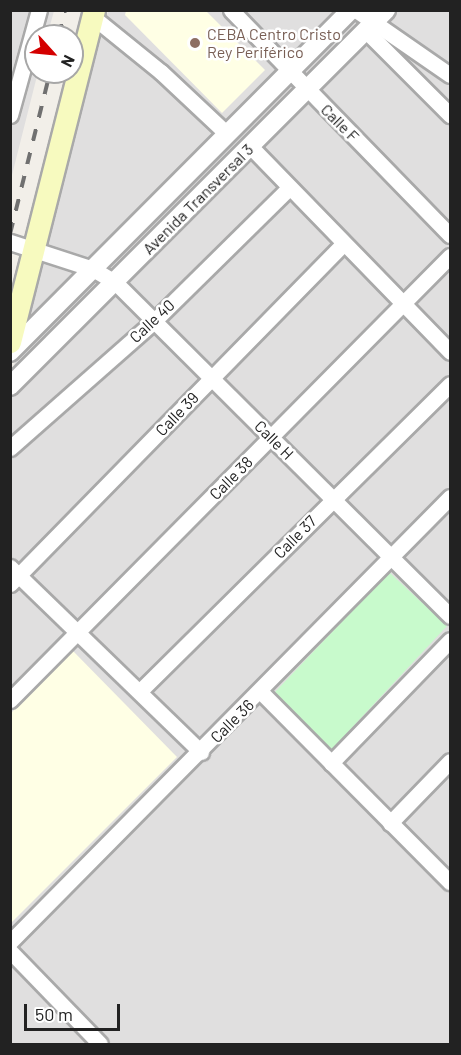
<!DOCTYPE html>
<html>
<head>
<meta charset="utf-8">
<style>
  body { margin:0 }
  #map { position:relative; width:461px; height:1055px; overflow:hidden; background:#f2efe9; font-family:Barlow,sans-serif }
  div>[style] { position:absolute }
  .residential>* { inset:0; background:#e0dfdf }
  .education>* { inset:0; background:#ffffe5 }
  .park>* { inset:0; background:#c8facc }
  .roads { filter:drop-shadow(2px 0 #a9a9a9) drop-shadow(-2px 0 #a9a9a9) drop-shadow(0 2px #a9a9a9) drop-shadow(0 -2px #a9a9a9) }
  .minor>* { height:15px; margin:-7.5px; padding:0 7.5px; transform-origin:7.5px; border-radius:7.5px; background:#fff }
  .tertiary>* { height:18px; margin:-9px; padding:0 9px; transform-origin:9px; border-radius:9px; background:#fff }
  .secondary>* { height:21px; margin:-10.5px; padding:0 10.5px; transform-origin:10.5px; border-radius:10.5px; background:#f7fabf }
  .rail>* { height:4px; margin-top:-2px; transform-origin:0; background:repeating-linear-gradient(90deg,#707070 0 12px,transparent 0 24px) }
  .dots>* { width:16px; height:16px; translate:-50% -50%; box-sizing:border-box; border:3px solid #fff; border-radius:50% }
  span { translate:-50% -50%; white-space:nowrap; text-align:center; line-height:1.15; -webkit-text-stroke:5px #fff; paint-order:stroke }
  .education-label { font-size:16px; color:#785e54 }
  .left { translate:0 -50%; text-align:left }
  .street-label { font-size:16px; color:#222 }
  .frame { position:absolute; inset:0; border:12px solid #222; pointer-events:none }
  .north { position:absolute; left:24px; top:24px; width:60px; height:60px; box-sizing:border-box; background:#fff; border:2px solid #a7a7a7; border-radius:50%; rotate:117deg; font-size:16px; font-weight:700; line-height:24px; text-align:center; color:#222 }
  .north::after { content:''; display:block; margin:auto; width:21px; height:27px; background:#d40000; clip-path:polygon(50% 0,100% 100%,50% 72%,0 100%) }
  .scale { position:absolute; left:24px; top:1004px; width:96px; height:27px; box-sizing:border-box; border:3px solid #222; border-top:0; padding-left:8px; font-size:18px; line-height:21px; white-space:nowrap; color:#222; -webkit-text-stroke:4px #fff; paint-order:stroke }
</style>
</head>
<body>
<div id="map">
  <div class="residential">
    <div style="clip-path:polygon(11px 11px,54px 11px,47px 36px,36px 36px,38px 72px,11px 179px)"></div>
    <div style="clip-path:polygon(108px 11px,450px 11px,450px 1044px,11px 1044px,11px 377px)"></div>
  </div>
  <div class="education">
    <div style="clip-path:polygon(126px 11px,206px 11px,265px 70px,222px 113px,125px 15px)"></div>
    <div style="clip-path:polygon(73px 651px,177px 757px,11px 923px,11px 713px)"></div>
  </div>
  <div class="park">
    <div style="clip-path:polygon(389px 572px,447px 626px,331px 750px,274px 693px)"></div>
  </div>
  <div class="roads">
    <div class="minor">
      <div style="left:231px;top:10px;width:314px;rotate:45.8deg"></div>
      <div style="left:356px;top:10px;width:114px;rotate:34.7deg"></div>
      <div style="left:93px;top:17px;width:87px;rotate:39deg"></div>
      <div style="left:161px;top:72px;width:91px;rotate:43.2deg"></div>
      <div style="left:366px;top:31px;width:119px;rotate:45deg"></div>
      <div style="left:10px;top:115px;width:109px;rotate:-74.6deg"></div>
      <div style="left:250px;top:146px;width:287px;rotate:45.8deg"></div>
      <div style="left:10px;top:242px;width:87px;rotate:18deg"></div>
      <div style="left:93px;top:269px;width:26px;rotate:31deg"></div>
      <div style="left:115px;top:282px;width:473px;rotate:44.9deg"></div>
      <div style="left:10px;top:448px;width:192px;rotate:-41.4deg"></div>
      <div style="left:154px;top:321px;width:190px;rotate:-44.6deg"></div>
      <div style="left:10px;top:567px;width:266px;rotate:44.1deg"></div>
      <div style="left:10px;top:584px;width:476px;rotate:-45.6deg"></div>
      <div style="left:140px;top:691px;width:436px;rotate:-44.7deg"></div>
      <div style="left:261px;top:692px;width:268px;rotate:45.2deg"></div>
      <div style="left:10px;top:700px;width:625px;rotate:-45.26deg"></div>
      <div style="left:331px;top:763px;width:171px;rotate:-45.9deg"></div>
      <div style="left:390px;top:823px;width:86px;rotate:-45.9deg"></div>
      <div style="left:10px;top:942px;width:626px;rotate:-45.32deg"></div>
      <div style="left:10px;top:951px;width:129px;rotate:45.9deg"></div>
    </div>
    <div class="tertiary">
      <div style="left:10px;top:352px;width:483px;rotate:-45.1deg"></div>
      <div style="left:10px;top:386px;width:532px;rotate:-45deg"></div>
    </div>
    <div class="secondary">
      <div style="left:10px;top:342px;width:342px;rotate:-75.8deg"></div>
    </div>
  </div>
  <div class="rail">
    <div style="left:59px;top:36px;width:27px;rotate:-77deg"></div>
    <div style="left:10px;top:234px;width:167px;rotate:-76.1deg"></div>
  </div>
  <div class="dots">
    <div style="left:195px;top:43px;background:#8d6e63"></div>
  </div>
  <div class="education-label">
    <span class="left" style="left:207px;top:43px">CEBA Centro Cristo<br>Rey Periférico</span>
  </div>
  <div class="street-label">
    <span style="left:340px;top:123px;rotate:45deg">Calle F</span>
    <span style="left:198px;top:199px;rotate:-45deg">Avenida Transversal 3</span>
    <span style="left:152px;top:321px;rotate:-43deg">Calle 40</span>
    <span style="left:177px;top:414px;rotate:-46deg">Calle 39</span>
    <span style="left:274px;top:440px;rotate:45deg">Calle H</span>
    <span style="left:231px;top:478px;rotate:-45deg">Calle 38</span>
    <span style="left:295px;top:537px;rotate:-45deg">Calle 37</span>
    <span style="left:232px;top:721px;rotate:-45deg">Calle 36</span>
  </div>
  <div class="frame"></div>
  <div class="north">N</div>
  <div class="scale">50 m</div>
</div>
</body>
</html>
